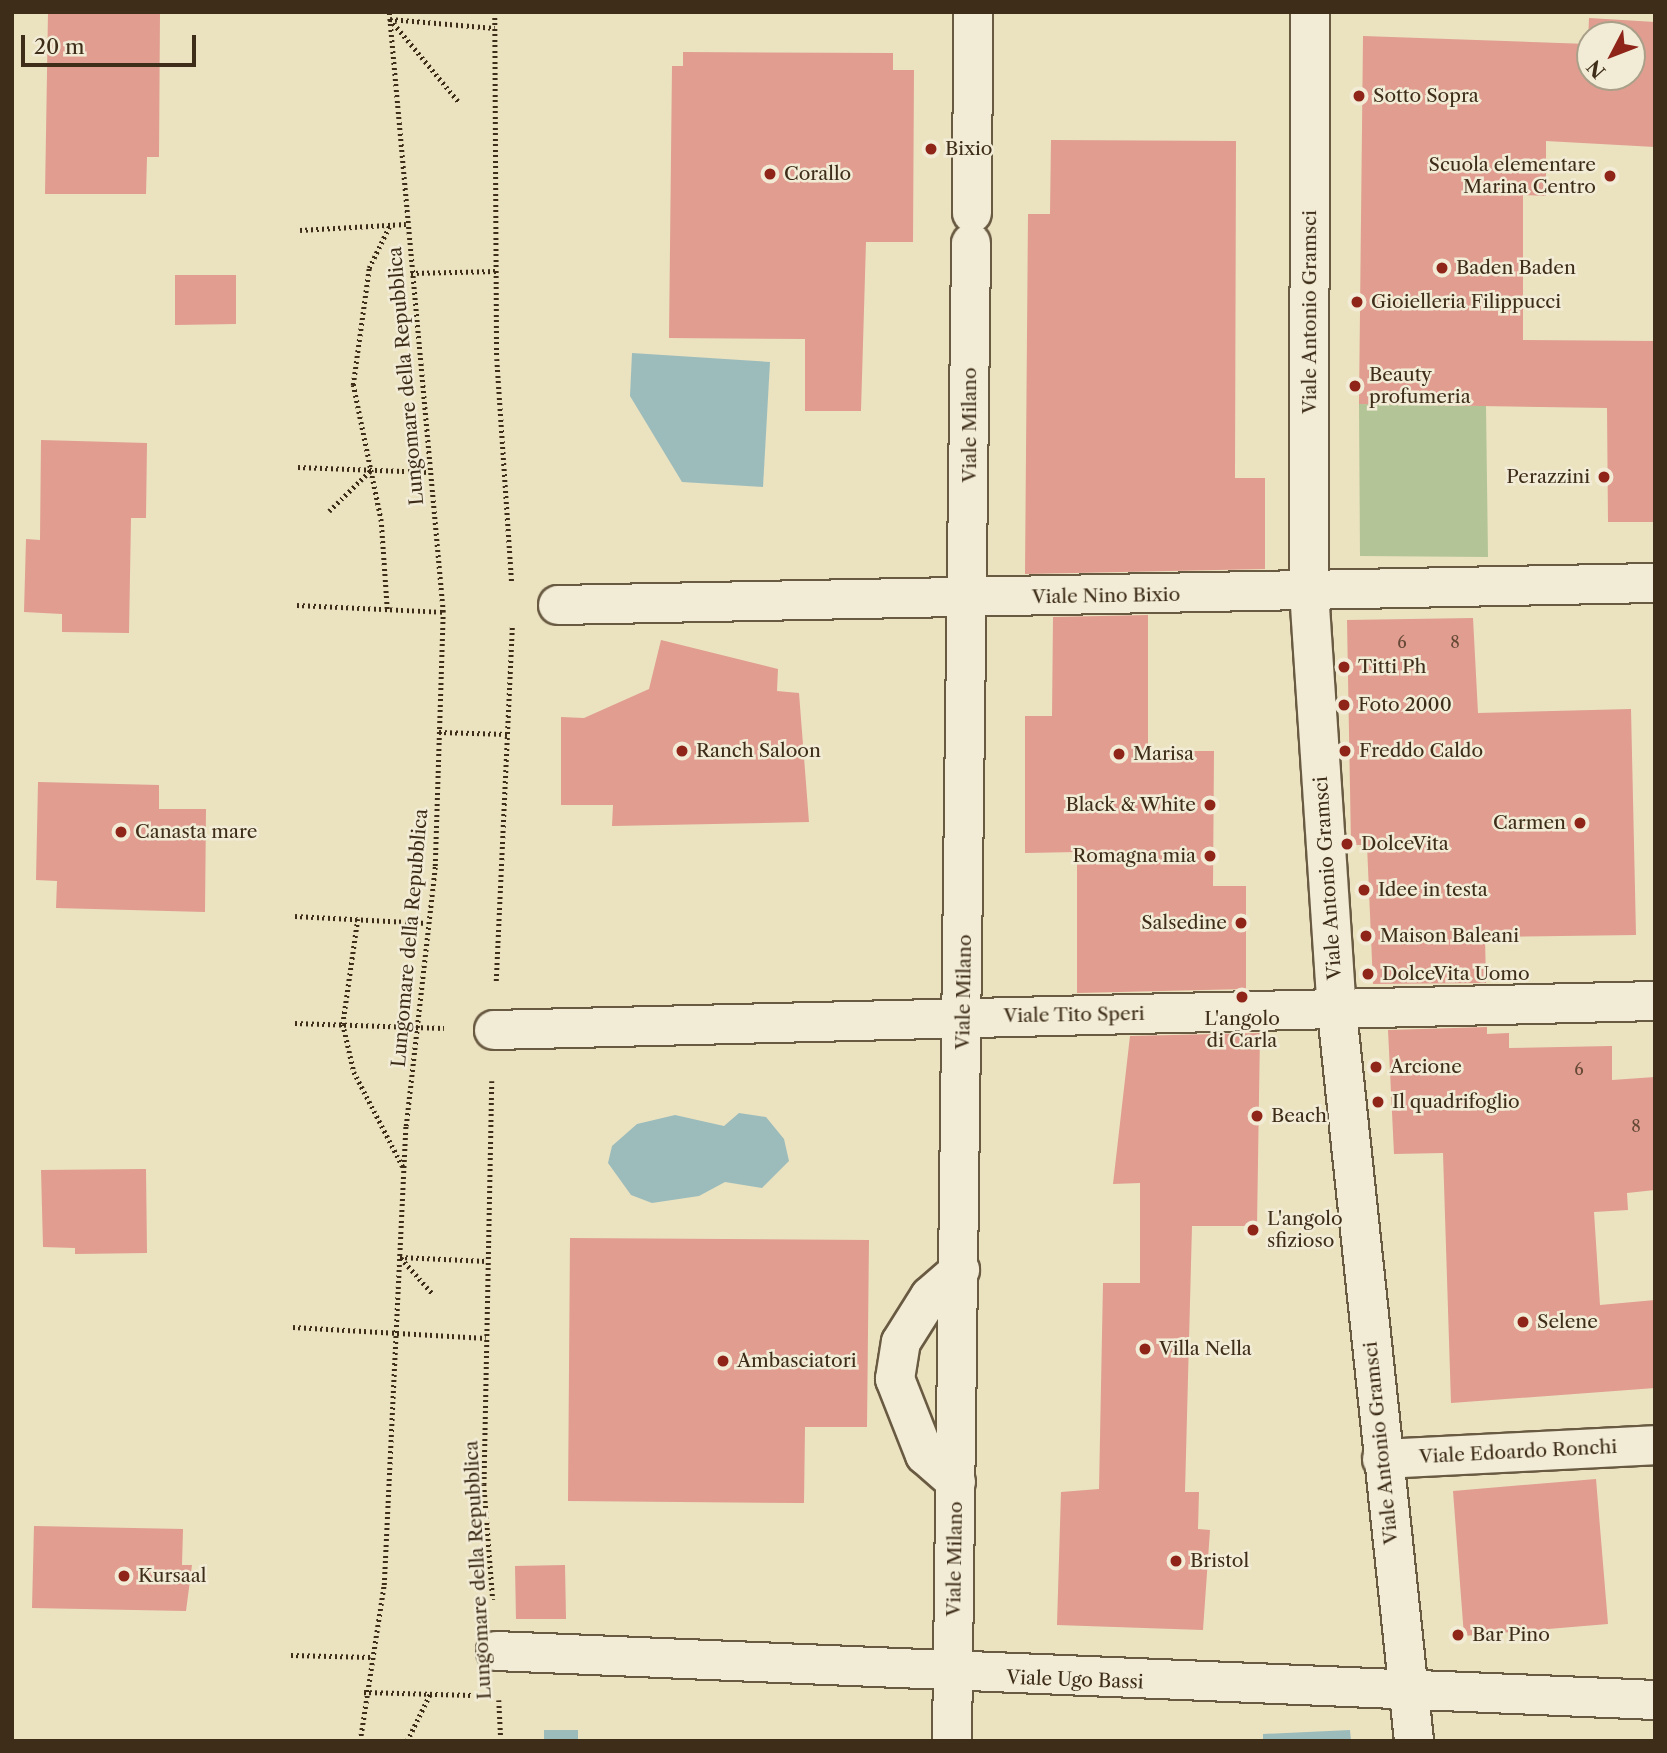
<!DOCTYPE html>
<html>
<head>
<meta charset="utf-8">
<style>
  body { margin:0 }
  #map { position:relative; width:1667px; height:1753px; overflow:hidden; background:#ebe2c0; font-family:"Libre Caslon Text",serif }
  div>[style] { position:absolute }
  .green>* { inset:0; background:#b3c496 }
  .water>* { inset:0; background:#9cbcbc }
  .building>* { inset:0; background:#e09d90 }
  .path>* { height:4.5px; margin-top:-2.25px; transform-origin:0; background:repeating-linear-gradient(90deg,#3e2d18 0 2px,transparent 0 5.5px) }
  .roads { filter:drop-shadow(2px 0 #695a42) drop-shadow(-2px 0 #695a42) drop-shadow(0 2px #695a42) drop-shadow(0 -2px #695a42) }
  .minor>* { height:38px; margin:-19px; padding:0 19px; transform-origin:19px; border-radius:19px; background:#f2ecd6 }
  .dots>* { width:19px; height:19px; translate:-50% -50%; box-sizing:border-box; border:4px solid #f2ecd6; border-radius:50% }
  span { translate:-50% -50%; white-space:nowrap; text-align:center; line-height:1.15; -webkit-text-stroke:5px #f2ecd6; paint-order:stroke }
  .number-label { font-size:16px; color:#664936 }
  .number-label span { -webkit-text-stroke-width:0 }
  .poi-label { font-size:19px; color:#3e2d18 }
  .left { translate:0 -50%; text-align:left }
  .right { translate:-100% -50%; text-align:right }
  .street-label { font-size:19px; color:#3e2d18 }
  .frame { position:absolute; inset:0; border:14px solid #3e2d18; pointer-events:none }
  .north { position:absolute; left:1576px; top:21px; width:70px; height:70px; box-sizing:border-box; background:#f2ecd6; border:2px solid #aaa08a; border-radius:50%; rotate:228deg; font-size:19px; font-weight:700; line-height:28px; text-align:center; color:#3e2d18 }
  .north::after { content:''; display:block; margin:auto; width:24px; height:32px; background:#8f2418; clip-path:polygon(50% 0,100% 100%,50% 72%,0 100%) }
  .scale { position:absolute; left:21px; top:35px; width:175px; height:32px; box-sizing:border-box; border:4px solid #3e2d18; border-top:0; padding-left:9px; font-size:21px; line-height:24px; white-space:nowrap; color:#3e2d18; -webkit-text-stroke:5px #f2ecd6; paint-order:stroke }
</style>
</head>
<body>
<div id="map">
  <div class="green">
    <div style="clip-path:polygon(1359px 404px,1486px 406px,1488px 557px,1360px 556px)"></div>
  </div>
  <div class="water">
    <div style="clip-path:polygon(632px 353px,770px 362px,763px 487px,682px 482px,630px 396px)"></div>
    <div style="clip-path:polygon(739px 1113px,766px 1117px,784px 1139px,789px 1161px,762px 1188px,725px 1182px,699px 1196px,652px 1203px,631px 1195px,608px 1163px,612px 1146px,637px 1124px,675px 1115px,724px 1126px)"></div>
    <div style="clip-path:polygon(544px 1730px,578px 1730px,578px 1741px,544px 1741px)"></div>
    <div style="clip-path:polygon(1350px 1730px,1351px 1741px,1263px 1741px,1263px 1734px)"></div>
  </div>
  <div class="building">
    <div style="clip-path:polygon(48px 12px,160px 12px,159px 157px,147px 157px,146px 194px,45px 194px)"></div>
    <div style="clip-path:polygon(evenodd,1589px 18px,1655px 22px,1655px 147px,1546px 141px,1546px 196px,1523px 195px,1523px 340px,1655px 341px,1655px 522px,1608px 522px,1607px 408px,1359px 404px,1363px 36px,1588px 44px,1589px 18px,1590px 35px,1632px 35px,1632px 77px,1590px 77px,1590px 35px)"></div>
    <div style="clip-path:polygon(683px 52px,893px 53px,893px 70px,914px 70px,913px 242px,866px 242px,861px 411px,805px 411px,805px 339px,669px 338px,672px 66px,683px 66px)"></div>
    <div style="clip-path:polygon(1051px 140px,1236px 141px,1235px 478px,1265px 478px,1265px 569px,1025px 574px,1028px 214px,1050px 214px)"></div>
    <div style="clip-path:polygon(175px 275px,236px 275px,236px 324px,175px 325px)"></div>
    <div style="clip-path:polygon(41px 440px,147px 443px,146px 518px,131px 518px,129px 633px,62px 632px,62px 614px,24px 612px,26px 539px,40px 540px)"></div>
    <div style="clip-path:polygon(1148px 615px,1148px 751px,1214px 751px,1213px 886px,1246px 886px,1246px 989px,1077px 993px,1077px 852px,1025px 853px,1025px 716px,1052px 716px,1053px 617px)"></div>
    <div style="clip-path:polygon(1473px 618px,1478px 713px,1631px 709px,1636px 935px,1485px 937px,1486px 983px,1373px 984px,1367px 845px,1351px 845px,1347px 620px)"></div>
    <div style="clip-path:polygon(661px 640px,778px 669px,777px 691px,799px 693px,809px 822px,612px 826px,613px 805px,561px 805px,561px 717px,584px 718px,649px 689px)"></div>
    <div style="clip-path:polygon(38px 782px,159px 785px,159px 809px,206px 809px,205px 912px,56px 908px,57px 881px,36px 880px)"></div>
    <div style="clip-path:polygon(1487px 1027px,1487px 1034px,1509px 1033px,1509px 1048px,1612px 1046px,1612px 1080px,1655px 1077px,1655px 1190px,1627px 1193px,1628px 1210px,1594px 1212px,1600px 1305px,1655px 1300px,1655px 1388px,1451px 1403px,1443px 1153px,1394px 1154px,1388px 1030px)"></div>
    <div style="clip-path:polygon(1260px 1033px,1257px 1226px,1192px 1226px,1185px 1492px,1199px 1492px,1198px 1529px,1210px 1530px,1203px 1630px,1057px 1625px,1061px 1492px,1099px 1489px,1103px 1283px,1140px 1283px,1140px 1183px,1113px 1184px,1130px 1036px)"></div>
    <div style="clip-path:polygon(146px 1169px,147px 1253px,75px 1254px,75px 1248px,43px 1247px,41px 1170px)"></div>
    <div style="clip-path:polygon(570px 1238px,869px 1240px,867px 1427px,805px 1427px,804px 1503px,568px 1501px)"></div>
    <div style="clip-path:polygon(1596px 1479px,1608px 1624px,1464px 1636px,1453px 1491px)"></div>
    <div style="clip-path:polygon(34px 1526px,183px 1529px,182px 1565px,192px 1565px,186px 1611px,32px 1608px)"></div>
    <div style="clip-path:polygon(565px 1565px,566px 1619px,516px 1619px,515px 1566px)"></div>
  </div>
  <div class="path">
    <div style="left:495px;top:12px;width:347px;rotate:89.7deg"></div>
    <div style="left:497px;top:359px;width:225px;rotate:86.2deg"></div>
    <div style="left:390px;top:19px;width:107px;rotate:50.3deg"></div>
    <div style="left:390px;top:19px;width:105px;rotate:4.9deg"></div>
    <div style="left:300px;top:230px;width:106px;rotate:-3.2deg"></div>
    <div style="left:411px;top:273px;width:86px;rotate:-1.3deg"></div>
    <div style="left:298px;top:467px;width:132px;rotate:2.2deg"></div>
    <div style="left:329px;top:511px;width:59px;rotate:-44.3deg"></div>
    <div style="left:297px;top:605px;width:146px;rotate:2.7deg"></div>
    <div style="left:387px;top:609px;width:88px;rotate:-93.9deg"></div>
    <div style="left:381px;top:521px;width:139px;rotate:-101.6deg"></div>
    <div style="left:353px;top:385px;width:118px;rotate:-82.2deg"></div>
    <div style="left:369px;top:268px;width:48px;rotate:-64deg"></div>
    <div style="left:439px;top:732px;width:68px;rotate:1.7deg"></div>
    <div style="left:295px;top:916px;width:132px;rotate:3deg"></div>
    <div style="left:358px;top:919px;width:106px;rotate:98.1deg"></div>
    <div style="left:343px;top:1024px;width:49px;rotate:77.1deg"></div>
    <div style="left:354px;top:1072px;width:107px;rotate:62.7deg"></div>
    <div style="left:496px;top:981px;width:355px;rotate:-87.4deg"></div>
    <div style="left:295px;top:1023px;width:149px;rotate:1.9deg"></div>
    <div style="left:492px;top:1081px;width:403px;rotate:91.1deg"></div>
    <div style="left:484px;top:1484px;width:116px;rotate:85.6deg"></div>
    <div style="left:400px;top:1257px;width:87px;rotate:2.6deg"></div>
    <div style="left:401px;top:1258px;width:48px;rotate:48.4deg"></div>
    <div style="left:293px;top:1327px;width:193px;rotate:3.3deg"></div>
    <div style="left:291px;top:1655px;width:80px;rotate:1.4deg"></div>
    <div style="left:364px;top:1692px;width:108px;rotate:1.6deg"></div>
    <div style="left:499px;top:1700px;width:41px;rotate:87.2deg"></div>
    <div style="left:360px;top:1741px;width:158px;rotate:-81.3deg"></div>
    <div style="left:384px;top:1585px;width:460px;rotate:-87.3deg"></div>
    <div style="left:406px;top:1126px;width:262px;rotate:-83.6deg"></div>
    <div style="left:435px;top:866px;width:254px;rotate:-88.2deg"></div>
    <div style="left:443px;top:612px;width:602px;rotate:-95.14deg"></div>
    <div style="left:407px;top:1741px;width:52px;rotate:-63.9deg"></div>
  </div>
  <div class="roads">
    <div class="minor">
      <div style="left:1310px;top:12px;width:579px;rotate:90.1deg"></div>
      <div style="left:1309px;top:591px;width:422px;rotate:86.2deg"></div>
      <div style="left:1337px;top:1012px;width:733px;rotate:83.97deg"></div>
      <div style="left:972px;top:213px;width:201px;rotate:-89.7deg"></div>
      <div style="left:558px;top:605px;width:1097px;rotate:-1.15deg"></div>
      <div style="left:494px;top:1030px;width:1161px;rotate:-1.43deg"></div>
      <div style="left:1382px;top:1459px;width:273px;rotate:-2.9deg"></div>
      <div style="left:956px;top:1482px;width:41px;rotate:-138.9deg"></div>
      <div style="left:925px;top:1455px;width:82px;rotate:-111.5deg"></div>
      <div style="left:895px;top:1379px;width:37px;rotate:-81deg"></div>
      <div style="left:901px;top:1342px;width:54px;rotate:-57.8deg"></div>
      <div style="left:930px;top:1296px;width:40px;rotate:-41deg"></div>
      <div style="left:496px;top:1651px;width:1160px;rotate:2.42deg"></div>
      <div style="left:952px;top:1741px;width:1498px;rotate:-89.27deg"></div>
    </div>
  </div>
  <div class="dots">
    <div style="left:1359px;top:96px;background:#8f2418"></div>
    <div style="left:931px;top:149px;background:#8f2418"></div>
    <div style="left:770px;top:174px;background:#8f2418"></div>
    <div style="left:1610px;top:176px;background:#8f2418"></div>
    <div style="left:1442px;top:268px;background:#8f2418"></div>
    <div style="left:1357px;top:302px;background:#8f2418"></div>
    <div style="left:1355px;top:386px;background:#8f2418"></div>
    <div style="left:1604px;top:477px;background:#8f2418"></div>
    <div style="left:1344px;top:667px;background:#8f2418"></div>
    <div style="left:1344px;top:705px;background:#8f2418"></div>
    <div style="left:682px;top:751px;background:#8f2418"></div>
    <div style="left:1345px;top:751px;background:#8f2418"></div>
    <div style="left:1119px;top:754px;background:#8f2418"></div>
    <div style="left:1210px;top:805px;background:#8f2418"></div>
    <div style="left:1580px;top:823px;background:#8f2418"></div>
    <div style="left:121px;top:832px;background:#8f2418"></div>
    <div style="left:1347px;top:844px;background:#8f2418"></div>
    <div style="left:1210px;top:856px;background:#8f2418"></div>
    <div style="left:1364px;top:890px;background:#8f2418"></div>
    <div style="left:1241px;top:923px;background:#8f2418"></div>
    <div style="left:1366px;top:936px;background:#8f2418"></div>
    <div style="left:1368px;top:974px;background:#8f2418"></div>
    <div style="left:1242px;top:997px;background:#8f2418"></div>
    <div style="left:1376px;top:1067px;background:#8f2418"></div>
    <div style="left:1378px;top:1102px;background:#8f2418"></div>
    <div style="left:1257px;top:1116px;background:#8f2418"></div>
    <div style="left:1253px;top:1230px;background:#8f2418"></div>
    <div style="left:1523px;top:1322px;background:#8f2418"></div>
    <div style="left:1145px;top:1349px;background:#8f2418"></div>
    <div style="left:723px;top:1361px;background:#8f2418"></div>
    <div style="left:1176px;top:1561px;background:#8f2418"></div>
    <div style="left:124px;top:1576px;background:#8f2418"></div>
    <div style="left:1458px;top:1635px;background:#8f2418"></div>
  </div>
  <div class="number-label">
    <span style="left:1402px;top:642px">6</span>
    <span style="left:1455px;top:642px">8</span>
    <span style="left:1579px;top:1069px">6</span>
    <span style="left:1636px;top:1126px">8</span>
  </div>
  <div class="poi-label">
    <span class="left" style="left:1373px;top:96px">Sotto Sopra</span>
    <span class="left" style="left:945px;top:149px">Bixio</span>
    <span class="right" style="left:1596px;top:176px">Scuola elementare<br>Marina Centro</span>
    <span class="left" style="left:784px;top:174px">Corallo</span>
    <span class="left" style="left:1456px;top:268px">Baden Baden</span>
    <span class="left" style="left:1371px;top:302px">Gioielleria Filippucci</span>
    <span class="left" style="left:1369px;top:386px">Beauty<br>profumeria</span>
    <span class="right" style="left:1590px;top:477px">Perazzini</span>
    <span class="left" style="left:1358px;top:667px">Titti Ph</span>
    <span class="left" style="left:1358px;top:705px">Foto 2000</span>
    <span class="left" style="left:696px;top:751px">Ranch Saloon</span>
    <span class="left" style="left:1359px;top:751px">Freddo Caldo</span>
    <span class="left" style="left:1133px;top:754px">Marisa</span>
    <span class="right" style="left:1196px;top:805px">Black &amp; White</span>
    <span class="right" style="left:1566px;top:823px">Carmen</span>
    <span class="left" style="left:135px;top:832px">Canasta mare</span>
    <span class="left" style="left:1361px;top:844px">DolceVita</span>
    <span class="right" style="left:1196px;top:856px">Romagna mia</span>
    <span class="left" style="left:1378px;top:890px">Idee in testa</span>
    <span class="right" style="left:1227px;top:923px">Salsedine</span>
    <span class="left" style="left:1380px;top:936px">Maison Baleani</span>
    <span class="left" style="left:1382px;top:974px">DolceVita Uomo</span>
    <span style="left:1242px;top:1030px">L'angolo<br>di Carla</span>
    <span class="left" style="left:1390px;top:1067px">Arcione</span>
    <span class="left" style="left:1392px;top:1102px">Il quadrifoglio</span>
    <span class="left" style="left:1271px;top:1116px">Beach</span>
    <span class="left" style="left:1267px;top:1230px">L'angolo<br>sfizioso</span>
    <span class="left" style="left:1537px;top:1322px">Selene</span>
    <span class="left" style="left:1159px;top:1349px">Villa Nella</span>
    <span class="left" style="left:737px;top:1361px">Ambasciatori</span>
    <span class="left" style="left:1190px;top:1561px">Bristol</span>
    <span class="left" style="left:138px;top:1576px">Kursaal</span>
    <span class="left" style="left:1472px;top:1635px">Bar Pino</span>
  </div>
  <div class="street-label">
    <span style="left:1310px;top:312px;rotate:-90deg">Viale Antonio Gramsci</span>
    <span style="left:406px;top:376px;rotate:-95deg">Lungomare della Repubblica</span>
    <span style="left:970px;top:425px;rotate:-90deg">Viale Milano</span>
    <span style="left:1106px;top:596px;rotate:-1deg">Viale Nino Bixio</span>
    <span style="left:1328px;top:878px;rotate:-94deg">Viale Antonio Gramsci</span>
    <span style="left:410px;top:938px;rotate:-85deg">Lungomare della Repubblica</span>
    <span style="left:964px;top:992px;rotate:-89deg">Viale Milano</span>
    <span style="left:1074px;top:1015px;rotate:-1deg">Viale Tito Speri</span>
    <span style="left:1381px;top:1443px;rotate:-96deg">Viale Antonio Gramsci</span>
    <span style="left:1518px;top:1452px;rotate:-3deg">Viale Edoardo Ronchi</span>
    <span style="left:955px;top:1559px;rotate:-89deg">Viale Milano</span>
    <span style="left:478px;top:1570px;rotate:-93deg">Lungomare della Repubblica</span>
    <span style="left:1075px;top:1680px;rotate:2deg">Viale Ugo Bassi</span>
  </div>
  <div class="frame"></div>
  <div class="north">N</div>
  <div class="scale">20 m</div>
</div>
</body>
</html>
